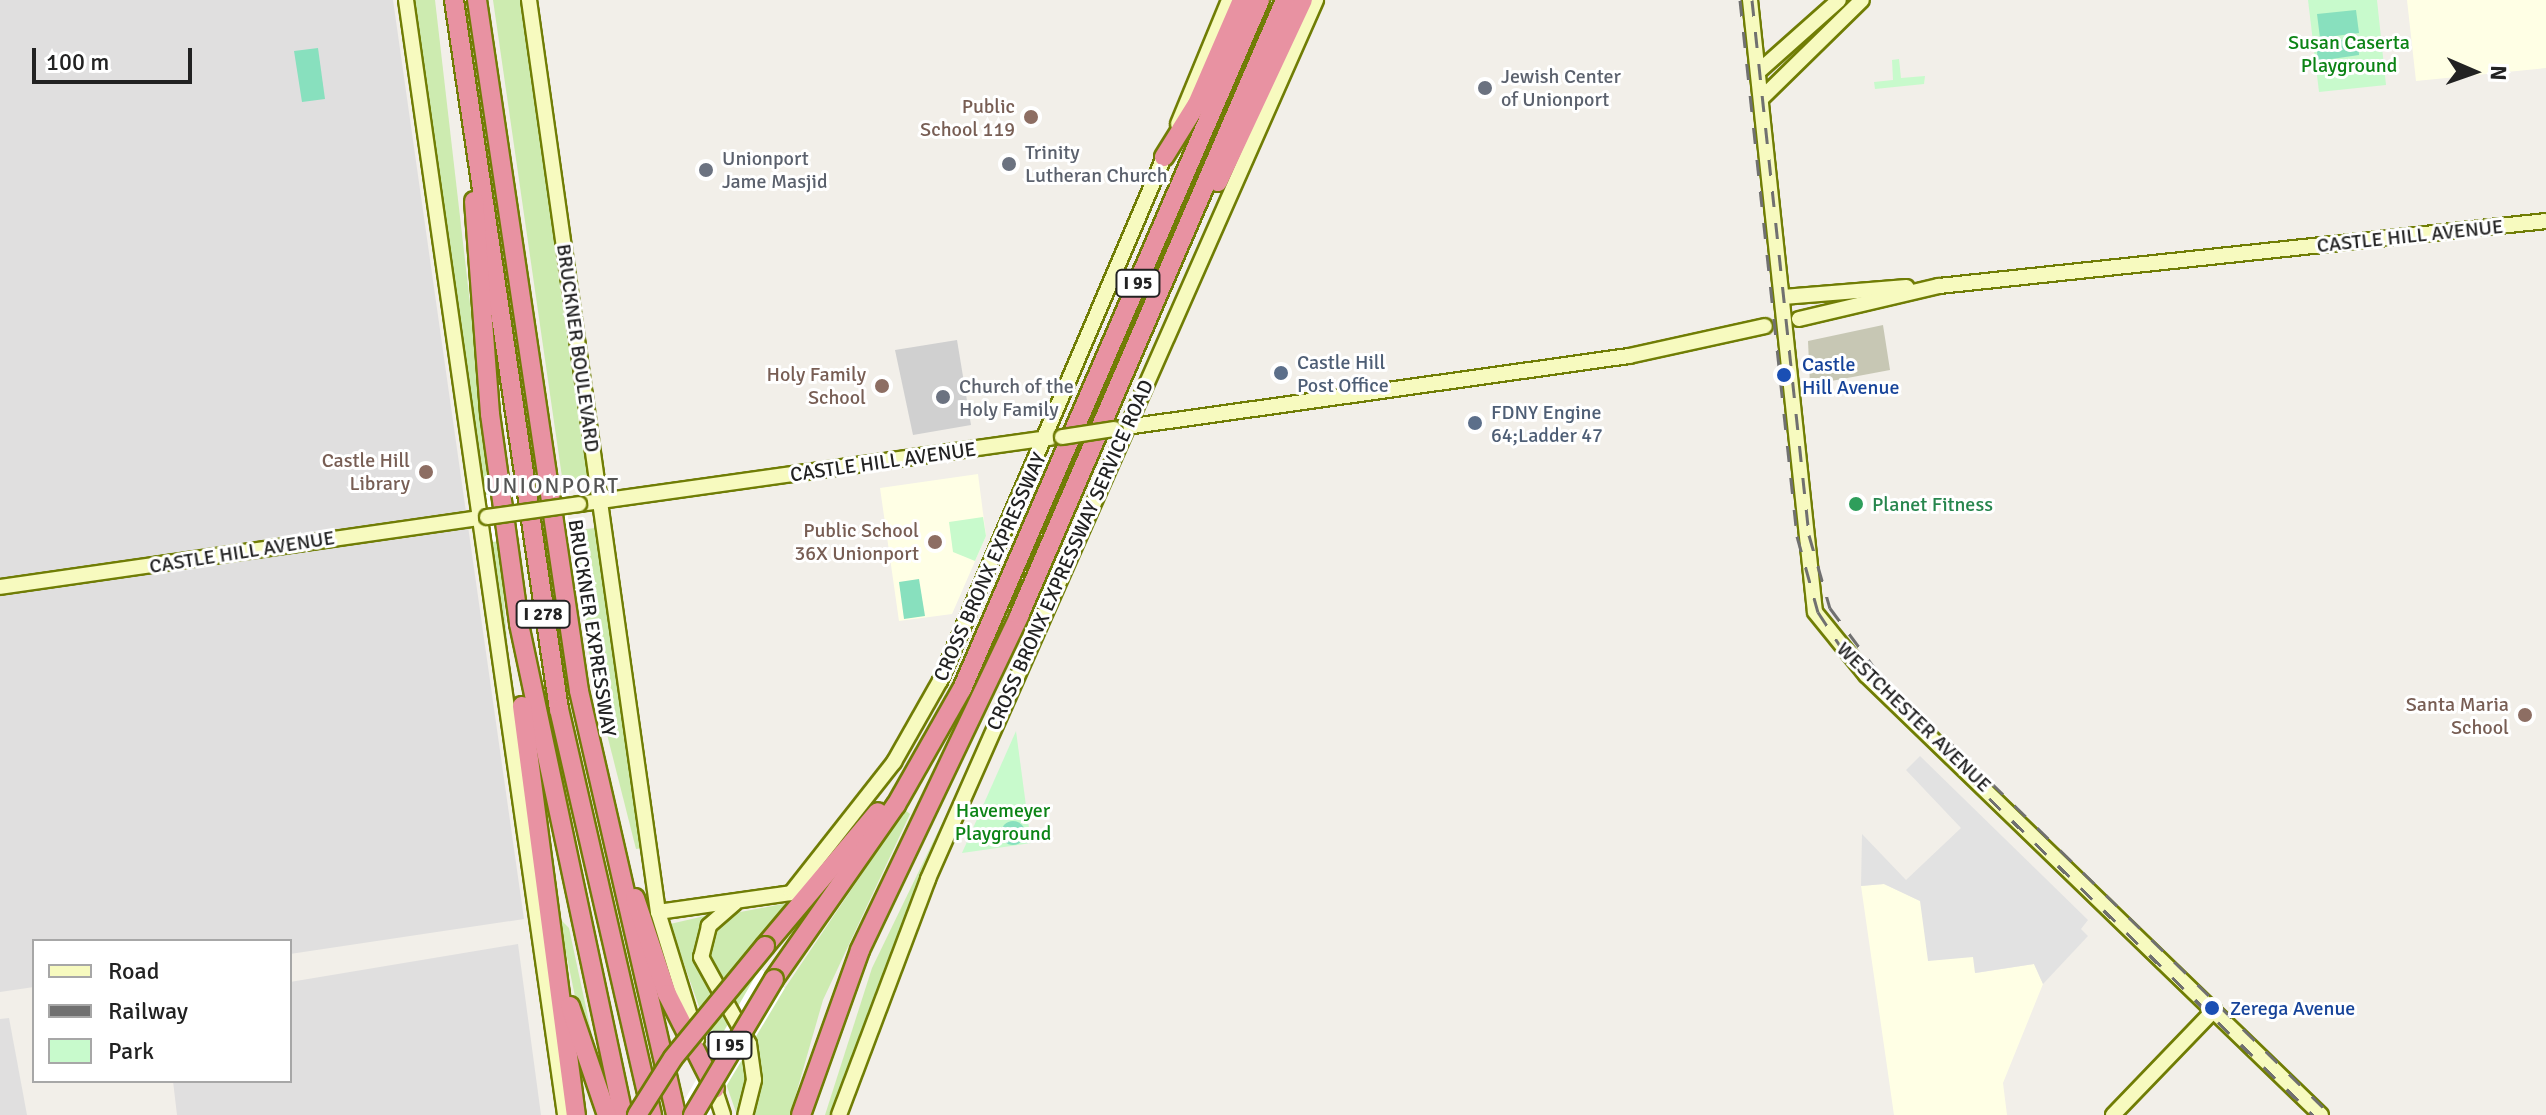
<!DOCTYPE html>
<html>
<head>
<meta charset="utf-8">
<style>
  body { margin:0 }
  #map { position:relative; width:2546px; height:1115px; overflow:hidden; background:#f2efe9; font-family:Signika,sans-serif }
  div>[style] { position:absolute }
  .residential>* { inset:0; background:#e0dfdf }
  .education>* { inset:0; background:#ffffe5 }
  .religious>* { inset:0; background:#d0d0d0 }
  .construction>* { inset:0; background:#c7c7b4 }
  .grass>* { inset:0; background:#cdebb0 }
  .park>* { inset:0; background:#c8facc }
  .pitch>* { inset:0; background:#88e0be }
  .round { border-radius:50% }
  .parking>* { inset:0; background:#e2e2e2 }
  .pier>* { inset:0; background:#fff }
  .roads { filter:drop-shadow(2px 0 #707d05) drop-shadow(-2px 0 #707d05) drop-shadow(0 2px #707d05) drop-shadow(0 -2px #707d05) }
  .secondary>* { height:14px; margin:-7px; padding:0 7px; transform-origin:7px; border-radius:7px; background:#f7fabf }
  .highway>* { height:18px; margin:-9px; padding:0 9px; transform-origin:9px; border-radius:9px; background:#e892a2 }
  .rail>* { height:3px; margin-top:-1.5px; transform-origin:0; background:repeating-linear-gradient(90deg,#707070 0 16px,transparent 0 32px) }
  .bridges { filter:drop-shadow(2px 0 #707d05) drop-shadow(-2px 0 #707d05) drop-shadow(0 2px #707d05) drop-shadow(0 -2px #707d05) }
  .secondary-bridge>* { height:14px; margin:-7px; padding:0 7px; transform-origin:7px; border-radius:7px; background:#f7fabf }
  .highway-bridge>* { height:18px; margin:-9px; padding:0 9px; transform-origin:9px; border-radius:9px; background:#e892a2 }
  .dots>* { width:22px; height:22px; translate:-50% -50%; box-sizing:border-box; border:4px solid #fff; border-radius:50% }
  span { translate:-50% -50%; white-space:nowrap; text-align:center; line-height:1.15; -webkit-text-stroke:6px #fff; paint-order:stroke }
  .shield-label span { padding:2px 6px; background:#fff; border:2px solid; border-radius:6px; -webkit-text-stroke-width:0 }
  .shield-label { font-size:18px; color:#222; font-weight:700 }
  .park-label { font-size:20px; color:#0c8416 }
  .worship-label { font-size:20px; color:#5b616d }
  .left { translate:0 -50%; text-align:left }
  .education-label { font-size:20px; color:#785e54 }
  .right { translate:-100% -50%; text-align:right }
  .street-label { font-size:20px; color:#222 }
  .service-label { font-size:20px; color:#4e5e75 }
  .transit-label { font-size:20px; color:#164399 }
  .leisure-label { font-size:20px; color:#27864d }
  .neighbourhood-label { font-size:22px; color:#555; letter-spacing:2px }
  .legend { position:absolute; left:32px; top:939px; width:260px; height:144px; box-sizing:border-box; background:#fff; border:2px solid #a7a7a7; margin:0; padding:10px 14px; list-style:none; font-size:24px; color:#222 }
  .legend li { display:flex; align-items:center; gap:16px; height:40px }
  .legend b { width:40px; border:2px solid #a7a7a7 }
  .north { position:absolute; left:2434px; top:32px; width:80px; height:80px; -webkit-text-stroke:6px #fff; paint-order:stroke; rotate:92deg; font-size:22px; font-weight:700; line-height:32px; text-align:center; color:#222 }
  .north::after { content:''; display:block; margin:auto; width:28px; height:36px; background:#222; clip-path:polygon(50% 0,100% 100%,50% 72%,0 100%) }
  .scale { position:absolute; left:32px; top:48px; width:160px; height:36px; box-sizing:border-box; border:4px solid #222; border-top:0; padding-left:10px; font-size:24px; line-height:28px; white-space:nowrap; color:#222; -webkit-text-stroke:6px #fff; paint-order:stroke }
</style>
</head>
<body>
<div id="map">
  <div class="residential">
    <div style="clip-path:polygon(0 0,393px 0,524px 919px,290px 954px,290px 941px,34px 941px,34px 987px,0 992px)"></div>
    <div style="clip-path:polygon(518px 944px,541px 1115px,177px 1115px,173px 1081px,290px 1081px,290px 982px)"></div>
    <div style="clip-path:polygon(9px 1018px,27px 1115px,0 1115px,0 1019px)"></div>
  </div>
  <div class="education">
    <div style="clip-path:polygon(2407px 0,2546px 0,2546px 68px,2416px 81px)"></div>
    <div style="clip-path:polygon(978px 474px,986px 536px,952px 614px,899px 621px,880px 488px)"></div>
    <div style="clip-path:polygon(1884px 884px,1920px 901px,1974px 957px,1976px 973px,2034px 964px,2043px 984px,2003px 1083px,2007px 1115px,1894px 1115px,1861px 886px)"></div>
  </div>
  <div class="religious">
    <div style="clip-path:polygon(957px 340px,971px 425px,913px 435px,895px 350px)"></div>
  </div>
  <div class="construction">
    <div style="clip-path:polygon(1883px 325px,1890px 370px,1810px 385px,1808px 341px)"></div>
  </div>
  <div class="grass">
    <div style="clip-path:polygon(412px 0,435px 0,492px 494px,485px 495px)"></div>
    <div style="clip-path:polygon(493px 0,521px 0,589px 481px,563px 484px)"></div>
    <div style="clip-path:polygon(595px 528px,643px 848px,636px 849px,593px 679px,570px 531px)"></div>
    <div style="clip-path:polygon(499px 541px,510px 676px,491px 542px)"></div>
    <div style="clip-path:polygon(905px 810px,910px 814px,823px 1000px,790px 1115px,751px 1115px,759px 1054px,706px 960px,711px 937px,735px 913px,793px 902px,749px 959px,785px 988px)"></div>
    <div style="clip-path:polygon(948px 811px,832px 1115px,825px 1115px,872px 968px)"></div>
    <div style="clip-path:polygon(709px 915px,695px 961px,744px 1048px,747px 1079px,737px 1115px,670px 924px)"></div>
    <div style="clip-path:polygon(559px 918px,569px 928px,597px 1059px,581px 1026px)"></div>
  </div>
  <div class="park">
    <div style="clip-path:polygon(2308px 0,2377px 0,2386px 85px,2319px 92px)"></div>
    <div style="clip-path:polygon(1899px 59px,1901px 78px,1925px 76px,1924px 84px,1875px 89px,1874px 82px,1893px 80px,1892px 60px)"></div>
    <div style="clip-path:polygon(983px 517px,986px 536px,975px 561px,953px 552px,949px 522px)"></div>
    <div style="clip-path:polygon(1016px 731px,1031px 843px,962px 853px)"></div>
  </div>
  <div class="pitch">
    <div style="clip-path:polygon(2356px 10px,2359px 33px,2320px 38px,2317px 14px)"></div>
    <div style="clip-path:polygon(2358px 38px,2359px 55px,2318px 61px,2316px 43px)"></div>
    <div style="clip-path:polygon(318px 48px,325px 99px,302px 102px,294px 51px)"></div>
    <div style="clip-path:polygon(919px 579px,925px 616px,904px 619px,899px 582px)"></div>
    <div class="round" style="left:1001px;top:821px;width:24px;height:24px"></div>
  </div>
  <div class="parking">
    <div style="clip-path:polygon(1920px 756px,2088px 920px,2081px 929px,2088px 936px,2043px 984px,2034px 964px,1975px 973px,1973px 957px,1928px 961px,1920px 901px,1884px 884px,1861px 886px,1862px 834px,1906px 880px,1961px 828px,1906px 770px)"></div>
  </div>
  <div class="pier">
    <div style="clip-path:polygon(563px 484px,570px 531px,491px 542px,485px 495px)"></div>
    <div style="clip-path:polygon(760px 968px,785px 988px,709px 1115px,676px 1115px)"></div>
  </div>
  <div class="roads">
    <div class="secondary">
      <div style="left:406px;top:0;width:1126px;rotate:81.88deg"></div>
      <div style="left:529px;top:0;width:921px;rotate:81.95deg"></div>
      <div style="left:658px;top:912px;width:133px;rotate:72.9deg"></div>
      <div style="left:1750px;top:0;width:615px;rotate:83.94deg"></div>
      <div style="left:1815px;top:612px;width:81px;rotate:51deg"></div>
      <div style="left:1866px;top:675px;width:633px;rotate:44.04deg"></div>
      <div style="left:1758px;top:72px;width:108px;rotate:-41.6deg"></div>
      <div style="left:1761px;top:99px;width:141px;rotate:-44.4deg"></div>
      <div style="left:1178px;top:124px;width:134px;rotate:-67.6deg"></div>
      <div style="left:1783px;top:297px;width:124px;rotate:-4.6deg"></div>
      <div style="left:1799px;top:319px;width:144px;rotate:-13.3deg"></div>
      <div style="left:1939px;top:286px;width:610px;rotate:-6.11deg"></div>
      <div style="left:1119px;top:428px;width:515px;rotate:-8.04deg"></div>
      <div style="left:1629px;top:356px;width:139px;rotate:-12.4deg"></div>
      <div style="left:579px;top:504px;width:476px;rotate:-8deg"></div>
      <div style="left:0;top:587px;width:492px;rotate:-8.2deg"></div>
      <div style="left:735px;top:903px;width:35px;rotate:139deg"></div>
      <div style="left:709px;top:926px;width:32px;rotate:104deg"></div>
      <div style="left:701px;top:957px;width:99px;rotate:61.1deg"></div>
      <div style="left:749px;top:1044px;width:36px;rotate:82deg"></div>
      <div style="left:754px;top:1080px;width:36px;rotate:104deg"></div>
      <div style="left:658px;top:912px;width:134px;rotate:-8.1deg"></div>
      <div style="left:791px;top:893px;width:167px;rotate:-51.8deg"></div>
      <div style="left:894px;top:762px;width:93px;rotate:-60.4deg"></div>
      <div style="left:940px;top:681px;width:577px;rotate:-66.85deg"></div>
      <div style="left:712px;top:1081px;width:36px;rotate:72deg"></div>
      <div style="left:839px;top:1115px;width:252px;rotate:-69.3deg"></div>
      <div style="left:928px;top:879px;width:961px;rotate:-66.18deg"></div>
      <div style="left:2113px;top:1115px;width:146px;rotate:-46.1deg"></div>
    </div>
    <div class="highway">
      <div style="left:454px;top:0;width:717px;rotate:81.58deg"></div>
      <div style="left:559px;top:709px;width:417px;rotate:77.1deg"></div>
      <div style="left:477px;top:0;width:698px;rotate:81.6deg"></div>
      <div style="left:579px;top:691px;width:435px;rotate:77.1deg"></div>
      <div style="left:1164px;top:157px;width:62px;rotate:-58.1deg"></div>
      <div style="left:1197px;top:104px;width:113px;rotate:-66.6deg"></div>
      <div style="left:1218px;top:182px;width:201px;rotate:-65deg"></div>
      <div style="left:474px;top:201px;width:214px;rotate:85.7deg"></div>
      <div style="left:490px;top:414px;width:212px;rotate:82.1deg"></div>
      <div style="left:519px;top:624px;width:502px;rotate:78.04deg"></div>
      <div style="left:522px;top:706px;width:413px;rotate:82.5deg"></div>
      <div style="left:635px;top:898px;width:101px;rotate:71.6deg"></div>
      <div style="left:667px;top:994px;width:106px;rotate:63.2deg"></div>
      <div style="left:765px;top:946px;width:175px;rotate:-49.9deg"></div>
      <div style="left:774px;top:979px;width:213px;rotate:-55deg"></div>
      <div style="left:896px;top:805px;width:133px;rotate:-60.4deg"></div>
      <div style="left:962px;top:689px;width:751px;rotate:-66.61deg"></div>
      <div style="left:570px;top:1006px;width:115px;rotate:71.3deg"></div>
      <div style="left:801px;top:1115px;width:175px;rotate:-70.3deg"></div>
      <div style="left:860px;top:950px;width:370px;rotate:-64.5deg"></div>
      <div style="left:1019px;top:616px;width:671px;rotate:-66.64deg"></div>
    </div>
  </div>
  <div class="rail">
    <div style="left:1740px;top:0;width:539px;rotate:83.93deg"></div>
    <div style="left:1797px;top:536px;width:79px;rotate:74.6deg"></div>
    <div style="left:1818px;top:612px;width:62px;rotate:56.8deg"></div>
    <div style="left:1852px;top:664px;width:645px;rotate:44.37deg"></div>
    <div style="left:1752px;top:0;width:538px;rotate:83.92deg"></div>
    <div style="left:1809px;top:535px;width:76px;rotate:74deg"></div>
    <div style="left:1830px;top:608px;width:79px;rotate:53.3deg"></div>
    <div style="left:1877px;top:671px;width:635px;rotate:44.36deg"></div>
  </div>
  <div class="bridges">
    <div class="secondary-bridge">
      <div style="left:1062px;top:437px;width:53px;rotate:-8.7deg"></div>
      <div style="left:487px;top:517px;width:93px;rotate:-8deg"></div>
    </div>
    <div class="highway-bridge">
      <div style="left:637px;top:1115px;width:67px;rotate:-57.7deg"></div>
      <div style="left:673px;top:1058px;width:145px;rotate:-50.6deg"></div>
      <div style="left:693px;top:1115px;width:158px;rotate:-59.2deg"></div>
    </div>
  </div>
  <div class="dots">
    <div style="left:1485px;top:88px;background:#6b7280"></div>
    <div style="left:1031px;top:117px;background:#8d6e63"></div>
    <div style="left:1009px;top:164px;background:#6b7280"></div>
    <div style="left:706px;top:170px;background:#6b7280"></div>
    <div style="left:1281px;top:373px;background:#5c6f8a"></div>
    <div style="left:1784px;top:375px;background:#1a4fb4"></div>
    <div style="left:882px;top:386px;background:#8d6e63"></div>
    <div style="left:943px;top:397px;background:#6b7280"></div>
    <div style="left:1475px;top:423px;background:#5c6f8a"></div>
    <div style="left:426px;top:472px;background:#8d6e63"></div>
    <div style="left:1856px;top:504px;background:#2e9e5b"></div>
    <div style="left:935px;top:542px;background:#8d6e63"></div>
    <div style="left:2525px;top:715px;background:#8d6e63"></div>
    <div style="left:2212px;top:1008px;background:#1a4fb4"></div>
  </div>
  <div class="shield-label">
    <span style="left:1138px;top:283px">I 95</span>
    <span style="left:543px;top:614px">I 278</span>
    <span style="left:730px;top:1045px">I 95</span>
  </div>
  <div class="park-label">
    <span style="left:2349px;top:54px">Susan Caserta<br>Playground</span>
    <span style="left:1003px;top:822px">Havemeyer<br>Playground</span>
  </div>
  <div class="worship-label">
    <span class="left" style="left:1501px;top:88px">Jewish Center<br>of Unionport</span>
    <span class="left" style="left:1025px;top:164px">Trinity<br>Lutheran Church</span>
    <span class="left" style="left:722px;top:170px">Unionport<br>Jame Masjid</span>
    <span class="left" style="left:959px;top:398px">Church of the<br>Holy Family</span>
  </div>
  <div class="education-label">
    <span class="right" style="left:1015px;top:118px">Public<br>School 119</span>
    <span class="right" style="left:866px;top:386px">Holy Family<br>School</span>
    <span class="right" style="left:410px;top:472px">Castle Hill<br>Library</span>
    <span class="right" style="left:919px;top:542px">Public School<br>36X Unionport</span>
    <span class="right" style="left:2509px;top:716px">Santa Maria<br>School</span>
  </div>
  <div class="street-label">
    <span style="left:2410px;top:236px;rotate:-6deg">CASTLE HILL AVENUE</span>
    <span style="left:578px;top:348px;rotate:82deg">BRUCKNER BOULEVARD</span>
    <span style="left:883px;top:462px;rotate:-8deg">CASTLE HILL AVENUE</span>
    <span style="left:242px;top:552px;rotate:-9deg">CASTLE HILL AVENUE</span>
    <span style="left:1070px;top:555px;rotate:-66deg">CROSS BRONX EXPRESSWAY SERVICE ROAD</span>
    <span style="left:990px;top:567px;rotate:-66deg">CROSS BRONX EXPRESSWAY</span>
    <span style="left:592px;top:628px;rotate:81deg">BRUCKNER EXPRESSWAY</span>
    <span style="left:1914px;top:717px;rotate:44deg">WESTCHESTER AVENUE</span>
  </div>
  <div class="service-label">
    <span class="left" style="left:1297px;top:374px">Castle Hill<br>Post Office</span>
    <span class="left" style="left:1491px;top:424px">FDNY Engine<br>64;Ladder 47</span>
  </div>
  <div class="transit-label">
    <span class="left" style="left:1802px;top:376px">Castle<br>Hill Avenue</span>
    <span class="left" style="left:2230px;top:1008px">Zerega Avenue</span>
  </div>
  <div class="leisure-label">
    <span class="left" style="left:1872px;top:504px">Planet Fitness</span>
  </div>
  <div class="neighbourhood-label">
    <span style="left:553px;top:486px">UNIONPORT</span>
  </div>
  <ul class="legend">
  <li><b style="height:10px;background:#f7fabf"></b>Road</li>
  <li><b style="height:10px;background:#707070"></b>Railway</li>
  <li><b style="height:22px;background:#c8facc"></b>Park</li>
  </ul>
  <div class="north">N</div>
  <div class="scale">100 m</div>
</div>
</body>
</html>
